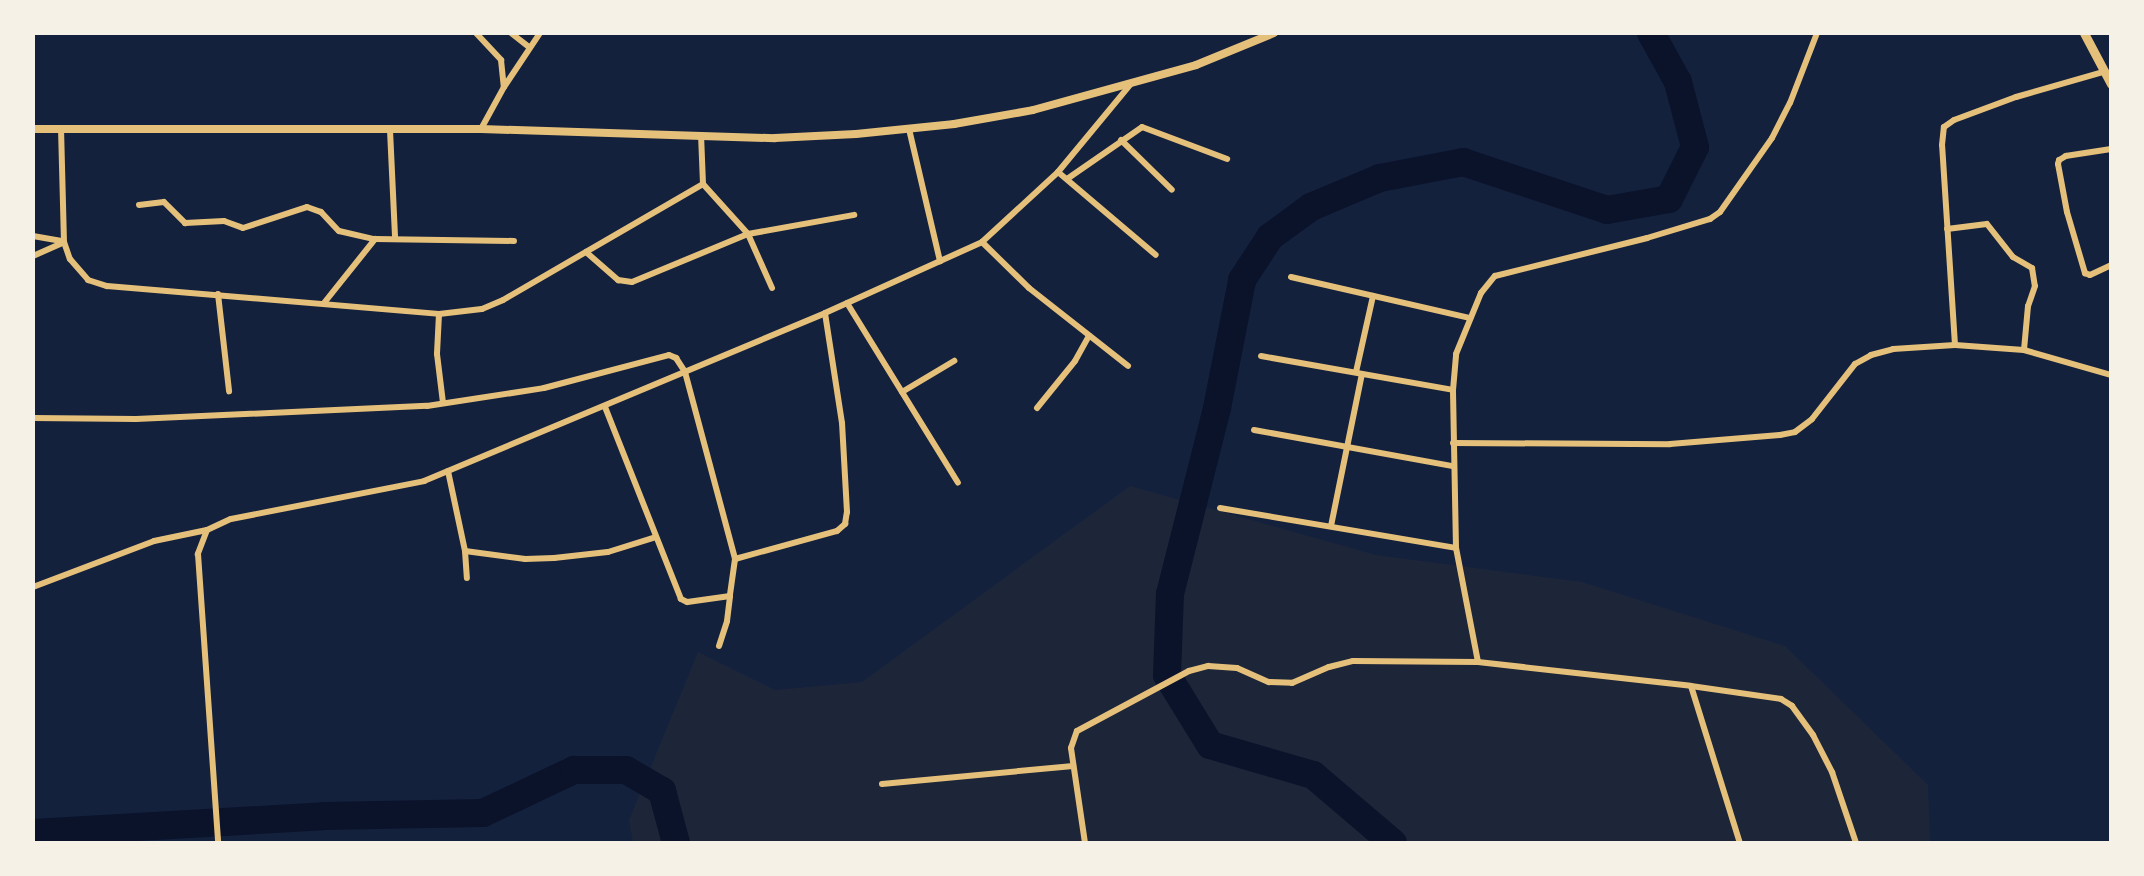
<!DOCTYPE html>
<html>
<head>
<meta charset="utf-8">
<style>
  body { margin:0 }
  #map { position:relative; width:2144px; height:876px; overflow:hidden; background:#14213d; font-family:Ubuntu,sans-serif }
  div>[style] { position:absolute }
  .green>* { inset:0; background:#1d2539 }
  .river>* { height:28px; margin:-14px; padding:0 14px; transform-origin:14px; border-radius:14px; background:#0b132b }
  .minor>* { height:6px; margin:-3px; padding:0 3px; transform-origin:3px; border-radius:3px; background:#e5c07b }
  .tertiary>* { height:8px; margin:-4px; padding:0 4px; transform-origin:4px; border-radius:4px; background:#e5c07b }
  .secondary>* { height:9px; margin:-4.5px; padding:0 4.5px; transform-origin:4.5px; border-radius:4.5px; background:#e5c07b }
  span { translate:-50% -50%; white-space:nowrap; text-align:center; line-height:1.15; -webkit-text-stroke:5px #f6f1e7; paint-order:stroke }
  .frame { position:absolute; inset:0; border:35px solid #f6f1e7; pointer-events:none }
</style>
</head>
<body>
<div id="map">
  <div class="green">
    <div style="clip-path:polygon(1130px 486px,1376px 555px,1582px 582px,1785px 646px,1928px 785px,1930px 843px,633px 843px,629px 820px,698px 652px,775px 690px,862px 682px)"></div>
  </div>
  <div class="river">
    <div style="left:33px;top:833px;width:291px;rotate:-3.3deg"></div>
    <div style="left:324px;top:816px;width:159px;rotate:-1.1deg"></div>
    <div style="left:483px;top:813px;width:101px;rotate:-25.3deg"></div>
    <div style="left:574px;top:770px;width:52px"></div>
    <div style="left:626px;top:770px;width:42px;rotate:30.3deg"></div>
    <div style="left:662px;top:791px;width:54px;rotate:74.9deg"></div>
    <div style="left:1393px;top:843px;width:105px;rotate:-139.6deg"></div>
    <div style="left:1313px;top:775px;width:107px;rotate:-163.8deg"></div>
    <div style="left:1210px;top:745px;width:82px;rotate:-121.6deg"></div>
    <div style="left:1167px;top:675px;width:81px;rotate:-87.9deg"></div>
    <div style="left:1170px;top:594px;width:192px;rotate:-75.8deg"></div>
    <div style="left:1217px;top:408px;width:130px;rotate:-78.9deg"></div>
    <div style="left:1242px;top:280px;width:51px;rotate:-56.9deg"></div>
    <div style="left:1270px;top:237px;width:51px;rotate:-36.2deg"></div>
    <div style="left:1311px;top:207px;width:75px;rotate:-22.8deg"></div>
    <div style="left:1380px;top:178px;width:85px;rotate:-10.9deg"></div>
    <div style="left:1463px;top:162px;width:152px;rotate:18.4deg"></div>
    <div style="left:1607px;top:210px;width:63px;rotate:-10.1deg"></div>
    <div style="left:1669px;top:199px;width:58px;rotate:-63.4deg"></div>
    <div style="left:1695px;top:147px;width:67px;rotate:-104.7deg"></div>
    <div style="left:1678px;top:82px;width:56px;rotate:-118.9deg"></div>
  </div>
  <div class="minor">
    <div style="left:476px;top:33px;width:37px;rotate:47deg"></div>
    <div style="left:501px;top:60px;width:27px;rotate:84deg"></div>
    <div style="left:511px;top:33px;width:23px;rotate:38deg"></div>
    <div style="left:61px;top:128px;width:114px;rotate:88.5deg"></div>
    <div style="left:64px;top:242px;width:18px;rotate:71deg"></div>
    <div style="left:70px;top:259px;width:28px;rotate:49deg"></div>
    <div style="left:88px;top:280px;width:20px;rotate:18deg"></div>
    <div style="left:107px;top:286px;width:333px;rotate:4.8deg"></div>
    <div style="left:439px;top:314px;width:43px;rotate:-6.6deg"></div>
    <div style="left:482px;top:309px;width:23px;rotate:-23deg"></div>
    <div style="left:503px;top:300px;width:231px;rotate:-30.1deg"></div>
    <div style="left:703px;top:184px;width:49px;rotate:-92.3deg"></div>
    <div style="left:481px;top:129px;width:48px;rotate:-61.3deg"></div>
    <div style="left:504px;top:87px;width:65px;rotate:-56.3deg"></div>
    <div style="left:909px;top:129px;width:136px;rotate:76.8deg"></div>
    <div style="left:390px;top:130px;width:108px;rotate:87.3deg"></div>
    <div style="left:1121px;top:140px;width:71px;rotate:44.4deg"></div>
    <div style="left:2111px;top:149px;width:46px;rotate:171.2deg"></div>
    <div style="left:2066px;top:156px;width:8px;rotate:150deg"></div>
    <div style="left:2059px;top:160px;width:4px;rotate:104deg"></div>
    <div style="left:2058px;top:164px;width:49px;rotate:79.4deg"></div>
    <div style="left:2067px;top:212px;width:64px;rotate:73.6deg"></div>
    <div style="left:2085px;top:273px;width:5px;rotate:22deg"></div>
    <div style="left:2090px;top:275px;width:23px;rotate:-25deg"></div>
    <div style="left:1058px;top:172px;width:128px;rotate:40.3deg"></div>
    <div style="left:1067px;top:179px;width:91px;rotate:-34.7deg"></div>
    <div style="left:1142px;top:127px;width:91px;rotate:20.6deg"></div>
    <div style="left:703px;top:184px;width:67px;rotate:48deg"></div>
    <div style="left:748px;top:234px;width:59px;rotate:66deg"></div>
    <div style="left:139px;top:205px;width:25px;rotate:-7deg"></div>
    <div style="left:164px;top:202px;width:30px;rotate:45deg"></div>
    <div style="left:185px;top:223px;width:39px;rotate:-3deg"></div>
    <div style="left:224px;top:221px;width:20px;rotate:20deg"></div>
    <div style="left:243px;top:228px;width:67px;rotate:-18.2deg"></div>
    <div style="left:307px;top:207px;width:15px;rotate:20deg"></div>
    <div style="left:321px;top:212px;width:26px;rotate:47deg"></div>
    <div style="left:339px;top:231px;width:37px;rotate:13deg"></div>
    <div style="left:1947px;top:229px;width:40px;rotate:-7.1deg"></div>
    <div style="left:1987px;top:224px;width:42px;rotate:51.8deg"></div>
    <div style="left:2013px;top:257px;width:22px;rotate:30deg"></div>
    <div style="left:2032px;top:268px;width:18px;rotate:81deg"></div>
    <div style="left:2035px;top:286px;width:21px;rotate:109deg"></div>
    <div style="left:2028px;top:306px;width:44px;rotate:95.2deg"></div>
    <div style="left:33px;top:236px;width:29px;rotate:10deg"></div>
    <div style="left:982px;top:242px;width:66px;rotate:44.4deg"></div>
    <div style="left:1029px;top:288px;width:126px;rotate:38.2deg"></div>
    <div style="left:586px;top:252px;width:43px;rotate:41.2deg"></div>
    <div style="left:618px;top:280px;width:14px;rotate:8deg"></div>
    <div style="left:632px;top:282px;width:126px;rotate:-22.5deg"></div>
    <div style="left:748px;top:234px;width:108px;rotate:-10.2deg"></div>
    <div style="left:33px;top:256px;width:34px;rotate:-24deg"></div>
    <div style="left:1291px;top:277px;width:184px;rotate:12.9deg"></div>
    <div style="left:218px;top:294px;width:98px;rotate:83.5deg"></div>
    <div style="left:324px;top:303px;width:82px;rotate:-51.4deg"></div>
    <div style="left:375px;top:239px;width:139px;rotate:0.8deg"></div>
    <div style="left:847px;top:303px;width:211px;rotate:58.3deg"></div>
    <div style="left:439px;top:314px;width:40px;rotate:92.9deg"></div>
    <div style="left:437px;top:354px;width:49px;rotate:83deg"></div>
    <div style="left:1955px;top:345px;width:200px;rotate:-93.7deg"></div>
    <div style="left:1942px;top:145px;width:18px;rotate:-84deg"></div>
    <div style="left:1944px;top:127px;width:12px;rotate:-35deg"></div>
    <div style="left:1954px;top:120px;width:66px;rotate:-20.4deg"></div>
    <div style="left:2016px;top:97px;width:91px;rotate:-16deg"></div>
    <div style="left:1261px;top:356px;width:195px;rotate:10deg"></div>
    <div style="left:1356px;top:372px;width:78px;rotate:-77.4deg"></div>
    <div style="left:902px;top:392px;width:61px;rotate:-30.8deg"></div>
    <div style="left:1037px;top:408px;width:60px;rotate:-51deg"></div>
    <div style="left:1075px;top:361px;width:29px;rotate:-61deg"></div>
    <div style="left:33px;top:418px;width:103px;rotate:0.6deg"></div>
    <div style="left:136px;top:419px;width:291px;rotate:-2.6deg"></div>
    <div style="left:427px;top:406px;width:118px;rotate:-8.7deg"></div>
    <div style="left:544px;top:388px;width:129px;rotate:-14.8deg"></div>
    <div style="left:669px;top:355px;width:8px;rotate:23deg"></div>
    <div style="left:676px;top:358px;width:17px;rotate:57deg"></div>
    <div style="left:685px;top:372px;width:194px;rotate:75deg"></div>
    <div style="left:735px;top:559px;width:37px;rotate:98deg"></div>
    <div style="left:730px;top:596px;width:43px;rotate:172.1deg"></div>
    <div style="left:687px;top:602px;width:7px;rotate:-153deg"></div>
    <div style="left:681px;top:599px;width:206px;rotate:-111.6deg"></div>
    <div style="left:1254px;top:430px;width:202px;rotate:10.3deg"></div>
    <div style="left:1453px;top:443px;width:217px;rotate:0.3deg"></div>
    <div style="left:1670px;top:444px;width:110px;rotate:-4.7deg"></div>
    <div style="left:1780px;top:435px;width:15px;rotate:-11deg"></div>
    <div style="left:1795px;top:432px;width:21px;rotate:-37deg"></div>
    <div style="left:1812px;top:419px;width:70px;rotate:-52deg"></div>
    <div style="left:1855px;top:364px;width:18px;rotate:-29deg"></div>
    <div style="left:1871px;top:355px;width:23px;rotate:-15deg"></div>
    <div style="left:1893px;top:349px;width:62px;rotate:-3.7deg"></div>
    <div style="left:1955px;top:345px;width:69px;rotate:4.1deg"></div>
    <div style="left:2024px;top:350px;width:91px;rotate:16deg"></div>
    <div style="left:448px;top:471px;width:82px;rotate:78deg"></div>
    <div style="left:465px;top:551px;width:27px;rotate:86deg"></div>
    <div style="left:1220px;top:508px;width:239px;rotate:9.6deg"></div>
    <div style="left:1331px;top:526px;width:155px;rotate:-78.5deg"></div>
    <div style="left:207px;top:530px;width:26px;rotate:111deg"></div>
    <div style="left:198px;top:554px;width:290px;rotate:86deg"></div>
    <div style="left:465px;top:551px;width:61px;rotate:7.6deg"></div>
    <div style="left:525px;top:559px;width:29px;rotate:-2deg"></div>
    <div style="left:554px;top:558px;width:54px;rotate:-6.3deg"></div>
    <div style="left:608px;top:552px;width:50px;rotate:-17.4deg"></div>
    <div style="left:735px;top:559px;width:106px;rotate:-15.4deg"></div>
    <div style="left:837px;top:531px;width:11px;rotate:-41deg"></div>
    <div style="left:845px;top:524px;width:12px;rotate:-81deg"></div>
    <div style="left:847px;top:512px;width:89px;rotate:-93.2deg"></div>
    <div style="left:842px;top:423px;width:111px;rotate:-98.8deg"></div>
    <div style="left:33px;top:587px;width:129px;rotate:-20.8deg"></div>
    <div style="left:154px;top:541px;width:54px;rotate:-11.7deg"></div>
    <div style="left:207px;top:530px;width:26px;rotate:-25deg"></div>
    <div style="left:231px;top:519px;width:197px;rotate:-11.1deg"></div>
    <div style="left:424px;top:481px;width:435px;rotate:-22.7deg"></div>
    <div style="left:825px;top:313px;width:172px;rotate:-24.3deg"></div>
    <div style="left:982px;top:242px;width:103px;rotate:-42.6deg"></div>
    <div style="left:1058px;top:172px;width:113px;rotate:-50.4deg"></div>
    <div style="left:719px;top:646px;width:26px;rotate:-72deg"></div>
    <div style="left:727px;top:621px;width:25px;rotate:-83deg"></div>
    <div style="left:1478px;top:662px;width:116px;rotate:-100.9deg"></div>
    <div style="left:1456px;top:548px;width:158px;rotate:-91.1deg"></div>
    <div style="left:1453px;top:390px;width:36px;rotate:-85deg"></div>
    <div style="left:1456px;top:354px;width:66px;rotate:-67.7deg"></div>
    <div style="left:1481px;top:293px;width:22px;rotate:-51deg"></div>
    <div style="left:1495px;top:276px;width:157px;rotate:-14deg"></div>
    <div style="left:1647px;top:238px;width:66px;rotate:-16.8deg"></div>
    <div style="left:1710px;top:219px;width:12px;rotate:-35deg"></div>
    <div style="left:1720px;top:212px;width:90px;rotate:-54.9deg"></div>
    <div style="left:1772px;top:138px;width:39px;rotate:-63deg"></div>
    <div style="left:1790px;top:103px;width:75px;rotate:-68.9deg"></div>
    <div style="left:1691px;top:686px;width:164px;rotate:72.7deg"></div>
    <div style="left:882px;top:784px;width:192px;rotate:-5.4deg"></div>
    <div style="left:1085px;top:843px;width:96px;rotate:-98.4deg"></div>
    <div style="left:1071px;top:748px;width:18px;rotate:-71deg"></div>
    <div style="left:1077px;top:731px;width:127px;rotate:-28.2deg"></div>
    <div style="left:1189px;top:671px;width:20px;rotate:-15deg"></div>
    <div style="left:1208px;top:666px;width:29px;rotate:4deg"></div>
    <div style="left:1237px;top:668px;width:35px;rotate:24deg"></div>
    <div style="left:1269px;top:682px;width:23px;rotate:2deg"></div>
    <div style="left:1292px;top:683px;width:40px;rotate:-23.4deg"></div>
    <div style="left:1329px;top:667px;width:25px;rotate:-14deg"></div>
    <div style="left:1353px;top:661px;width:125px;rotate:0.5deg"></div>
    <div style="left:1478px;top:662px;width:214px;rotate:6.4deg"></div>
    <div style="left:1691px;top:686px;width:91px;rotate:8.2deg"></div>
    <div style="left:1781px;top:699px;width:13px;rotate:32deg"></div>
    <div style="left:1792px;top:706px;width:36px;rotate:54deg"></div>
    <div style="left:1813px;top:735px;width:42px;rotate:62.8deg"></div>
    <div style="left:1832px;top:772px;width:75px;rotate:71.3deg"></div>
  </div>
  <div class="tertiary">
    <div style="left:33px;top:129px;width:448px"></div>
    <div style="left:481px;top:129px;width:294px;rotate:1.8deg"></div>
    <div style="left:775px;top:138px;width:81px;rotate:-2.8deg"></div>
    <div style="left:856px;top:134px;width:99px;rotate:-5.8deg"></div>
    <div style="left:954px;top:124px;width:80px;rotate:-10deg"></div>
    <div style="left:1033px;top:110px;width:169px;rotate:-15.4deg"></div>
    <div style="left:1196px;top:65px;width:84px;rotate:-22.3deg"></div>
  </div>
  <div class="secondary">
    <div style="left:2084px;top:33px;width:58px;rotate:62.1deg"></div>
  </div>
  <div class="frame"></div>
</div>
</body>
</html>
